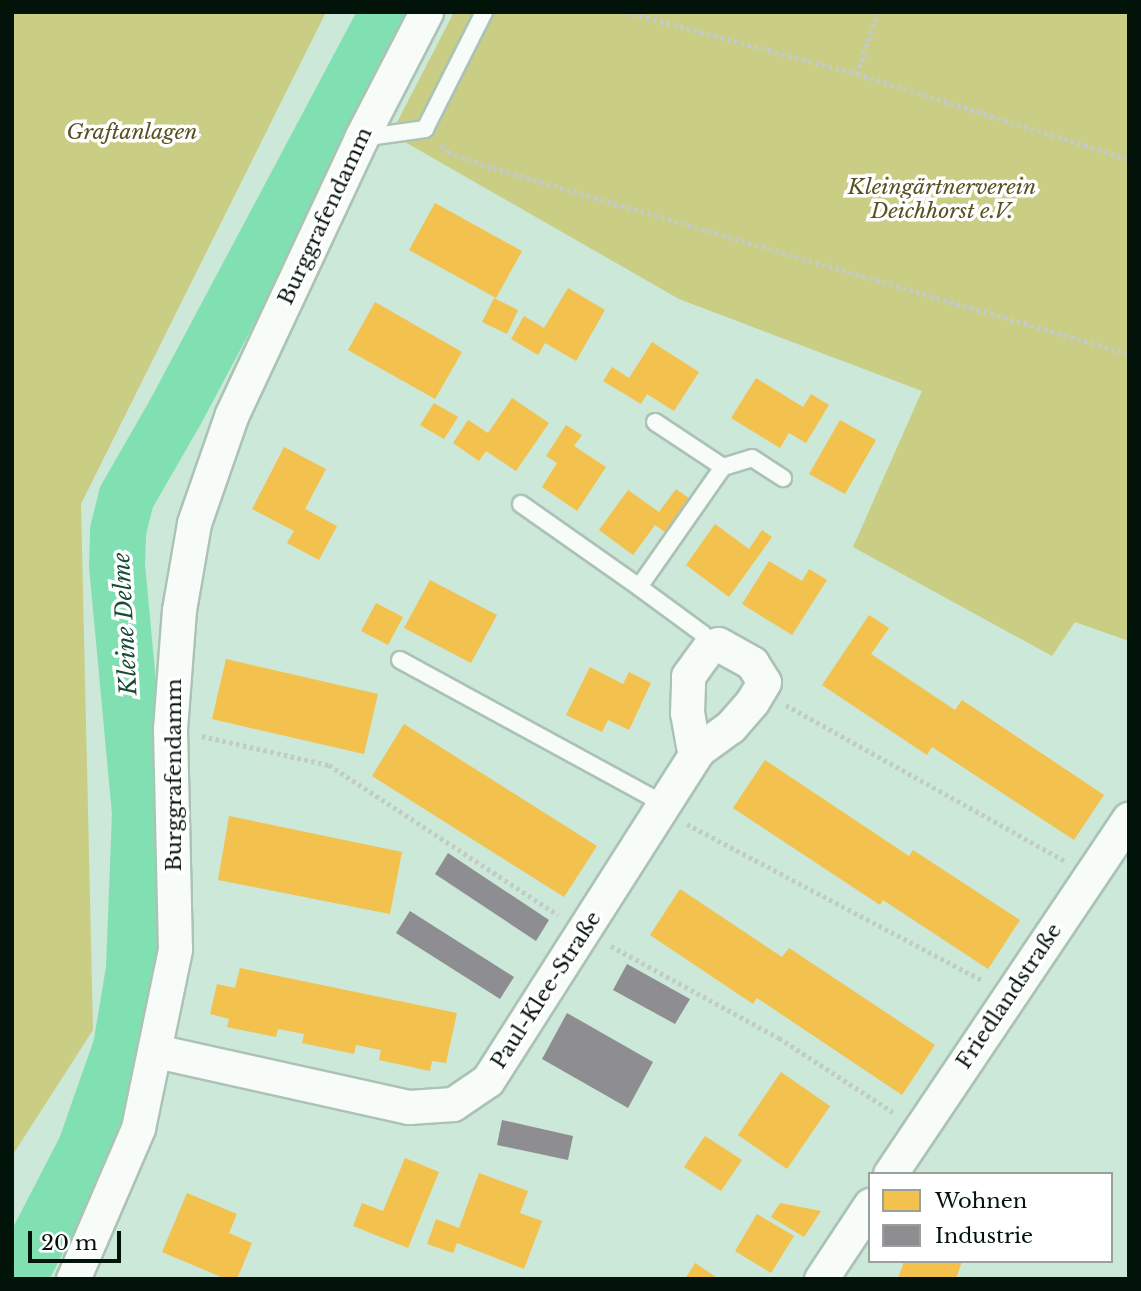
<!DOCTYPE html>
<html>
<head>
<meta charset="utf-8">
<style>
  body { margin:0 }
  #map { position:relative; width:1141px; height:1291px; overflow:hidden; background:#cbe8d8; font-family:"Libre Baskerville",serif }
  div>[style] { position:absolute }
  .green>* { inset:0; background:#cacd84 }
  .homes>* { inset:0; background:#f2c14e }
  .industry>* { inset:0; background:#8d8d92 }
  .river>* { height:56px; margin:-28px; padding:0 28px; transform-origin:28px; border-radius:28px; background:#80e0b2 }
  .path>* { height:4.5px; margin-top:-2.25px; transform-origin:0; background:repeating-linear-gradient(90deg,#c3cbc7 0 3.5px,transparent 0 7px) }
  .roads { filter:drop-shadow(2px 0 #abc2b5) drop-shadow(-2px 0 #abc2b5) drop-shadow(0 2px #abc2b5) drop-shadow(0 -2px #abc2b5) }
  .lane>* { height:16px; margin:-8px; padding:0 8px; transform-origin:8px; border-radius:8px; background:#f7fcf9 }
  .street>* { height:33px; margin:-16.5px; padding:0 16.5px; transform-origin:16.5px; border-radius:16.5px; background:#f7fcf9 }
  span { translate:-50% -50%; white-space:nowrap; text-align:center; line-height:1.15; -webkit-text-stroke:7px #fff; paint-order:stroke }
  .park-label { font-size:21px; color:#595121; font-style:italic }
  .street-label { font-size:21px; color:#02140a }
  .water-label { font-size:23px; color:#194c35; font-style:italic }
  .frame { position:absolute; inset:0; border:14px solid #02140a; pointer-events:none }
  .legend { position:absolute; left:868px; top:1172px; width:245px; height:91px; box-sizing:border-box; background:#fff; border:2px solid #9aa19d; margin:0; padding:9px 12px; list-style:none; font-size:21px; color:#02140a }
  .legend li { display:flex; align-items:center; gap:14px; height:35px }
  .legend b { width:35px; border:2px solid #9aa19d }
  .scale { position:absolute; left:28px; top:1231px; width:93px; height:32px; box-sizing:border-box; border:4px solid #02140a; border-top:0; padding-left:9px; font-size:21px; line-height:24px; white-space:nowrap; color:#02140a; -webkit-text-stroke:5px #fff; paint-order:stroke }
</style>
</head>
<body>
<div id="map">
  <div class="green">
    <div style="clip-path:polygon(12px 12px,326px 12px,81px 504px,93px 1030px,12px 1156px)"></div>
    <div style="clip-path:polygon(454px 12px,1129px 12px,1129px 641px,1075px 622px,1052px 656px,853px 547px,922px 391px,679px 299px,391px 134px)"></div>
  </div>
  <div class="homes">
    <div style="clip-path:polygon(435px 203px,522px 251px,496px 298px,409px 250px)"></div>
    <div style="clip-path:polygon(568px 288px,605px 310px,576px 361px,545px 343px,538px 355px,511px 339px,524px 316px,544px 328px)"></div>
    <div style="clip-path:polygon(494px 298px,518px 310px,507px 334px,482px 322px)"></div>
    <div style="clip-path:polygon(375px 302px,462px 352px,435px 399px,348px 350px)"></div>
    <div style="clip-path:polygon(652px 342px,699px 372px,674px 411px,647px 394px,641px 404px,603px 381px,612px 367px,629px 378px)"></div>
    <div style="clip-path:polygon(756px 378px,803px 407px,811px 394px,829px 405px,806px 443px,789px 433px,780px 448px,731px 418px)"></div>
    <div style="clip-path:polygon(512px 398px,549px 423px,516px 471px,486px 451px,479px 461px,453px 443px,468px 420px,488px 433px)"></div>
    <div style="clip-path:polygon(434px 403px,458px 417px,444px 439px,420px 425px)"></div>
    <div style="clip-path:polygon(840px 420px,876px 440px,845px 494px,809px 474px)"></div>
    <div style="clip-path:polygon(566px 425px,582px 435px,574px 446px,606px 467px,577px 511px,542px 487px,557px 463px,546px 456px)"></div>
    <div style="clip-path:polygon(284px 447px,326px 469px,305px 509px,337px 526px,319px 560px,287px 543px,294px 531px,252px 509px)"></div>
    <div style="clip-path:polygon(676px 489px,690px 499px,666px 533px,655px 525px,633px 555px,599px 530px,628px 490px,659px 512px)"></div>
    <div style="clip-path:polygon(715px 524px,749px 549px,762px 530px,772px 537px,729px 597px,686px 565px)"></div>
    <div style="clip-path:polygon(769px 561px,802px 581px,809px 569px,827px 580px,792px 635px,742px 604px)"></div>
    <div style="clip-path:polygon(430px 580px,497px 615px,471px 663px,404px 628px)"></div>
    <div style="clip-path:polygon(376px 603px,403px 617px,388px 645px,361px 631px)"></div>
    <div style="clip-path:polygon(869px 615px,889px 628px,871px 654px,955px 710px,962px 700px,1104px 795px,1074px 840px,932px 747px,927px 755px,822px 685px)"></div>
    <div style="clip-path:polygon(226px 659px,378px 694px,364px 754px,212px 719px)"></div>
    <div style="clip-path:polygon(590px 667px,623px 684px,629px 672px,651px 683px,629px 730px,608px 720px,602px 732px,566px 715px)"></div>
    <div style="clip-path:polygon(404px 724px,597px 846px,564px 897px,372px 776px)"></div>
    <div style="clip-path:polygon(765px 760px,909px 856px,913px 850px,1020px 920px,988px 969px,883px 900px,880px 905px,733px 808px)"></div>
    <div style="clip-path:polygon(229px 816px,402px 852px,390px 914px,218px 880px)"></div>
    <div style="clip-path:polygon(680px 889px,782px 957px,789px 948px,935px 1045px,902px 1095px,757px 998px,753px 1004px,650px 935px)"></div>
    <div style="clip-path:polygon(240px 968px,457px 1013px,446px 1063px,432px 1061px,430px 1071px,379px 1060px,381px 1050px,356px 1045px,354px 1054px,302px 1043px,304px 1034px,278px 1029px,276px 1037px,227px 1027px,229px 1019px,210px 1014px,217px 984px,235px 988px)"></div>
    <div style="clip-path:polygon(781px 1072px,830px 1106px,787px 1169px,738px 1135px)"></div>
    <div style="clip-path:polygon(705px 1136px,742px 1160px,721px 1191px,684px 1167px)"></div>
    <div style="clip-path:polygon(405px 1158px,439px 1172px,408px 1248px,353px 1226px,362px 1203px,383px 1211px)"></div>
    <div style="clip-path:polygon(479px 1173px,528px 1191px,520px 1213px,542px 1221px,524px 1269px,457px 1243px,453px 1253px,427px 1244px,436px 1219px,459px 1228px)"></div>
    <div style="clip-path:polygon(187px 1193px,237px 1214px,229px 1233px,252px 1243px,237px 1279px,226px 1279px,162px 1252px)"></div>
    <div style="clip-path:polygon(780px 1203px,821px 1211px,804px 1237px,771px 1217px)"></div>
    <div style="clip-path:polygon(757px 1214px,794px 1236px,771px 1273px,735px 1251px)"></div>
    <div style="clip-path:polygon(904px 1261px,962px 1261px,956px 1279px,898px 1279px)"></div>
    <div style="clip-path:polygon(695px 1263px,719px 1279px,685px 1279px)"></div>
  </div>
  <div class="industry">
    <div style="clip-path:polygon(448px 853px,549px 920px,536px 941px,435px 874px)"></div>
    <div style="clip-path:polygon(410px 911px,514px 977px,500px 999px,396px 933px)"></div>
    <div style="clip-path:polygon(627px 964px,690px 999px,675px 1024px,613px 990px)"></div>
    <div style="clip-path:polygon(567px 1013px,653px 1062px,628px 1108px,542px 1059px)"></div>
    <div style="clip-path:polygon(502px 1120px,573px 1136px,568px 1160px,497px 1145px)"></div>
  </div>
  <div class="river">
    <div style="left:18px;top:1279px;width:148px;rotate:-62.7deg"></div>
    <div style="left:86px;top:1147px;width:106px;rotate:-70.7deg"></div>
    <div style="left:121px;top:1047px;width:79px;rotate:-80.5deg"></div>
    <div style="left:134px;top:969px;width:156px;rotate:-87.8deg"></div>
    <div style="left:140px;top:813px;width:249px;rotate:-95.3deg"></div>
    <div style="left:117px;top:565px;width:34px;rotate:-88deg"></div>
    <div style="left:118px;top:531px;width:34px;rotate:-76deg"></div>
    <div style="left:126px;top:498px;width:100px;rotate:-60.1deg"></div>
    <div style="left:176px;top:411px;width:452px;rotate:-62deg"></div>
  </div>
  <div class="path">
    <div style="left:626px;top:12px;width:239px;rotate:15deg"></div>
    <div style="left:857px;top:74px;width:285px;rotate:17.4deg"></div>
    <div style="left:857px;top:74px;width:65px;rotate:-72.1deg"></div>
    <div style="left:441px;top:145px;width:10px;rotate:45deg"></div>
    <div style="left:448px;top:152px;width:48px;rotate:19.6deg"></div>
    <div style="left:493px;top:168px;width:663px;rotate:16.3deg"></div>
    <div style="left:786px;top:705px;width:320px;rotate:29.2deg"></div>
    <div style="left:202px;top:736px;width:130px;rotate:12.9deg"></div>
    <div style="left:329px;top:765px;width:274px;rotate:33.2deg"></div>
    <div style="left:687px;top:824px;width:334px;rotate:27.9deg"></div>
    <div style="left:611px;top:946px;width:192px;rotate:28.7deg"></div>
    <div style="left:779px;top:1038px;width:136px;rotate:33deg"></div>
  </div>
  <div class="roads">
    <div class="lane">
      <div style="left:361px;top:138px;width:65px;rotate:-8deg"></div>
      <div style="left:425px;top:129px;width:131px;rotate:-63.2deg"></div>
      <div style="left:655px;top:422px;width:82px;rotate:33.5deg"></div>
      <div style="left:723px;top:467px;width:146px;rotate:125deg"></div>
      <div style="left:639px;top:587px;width:79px;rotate:36.3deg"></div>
      <div style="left:703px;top:634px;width:14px;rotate:65deg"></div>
      <div style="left:723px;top:467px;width:30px;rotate:-17deg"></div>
      <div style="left:752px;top:458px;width:37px;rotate:33deg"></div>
      <div style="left:521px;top:504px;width:144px;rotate:35.1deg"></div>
      <div style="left:400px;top:660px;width:298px;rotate:28.6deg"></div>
    </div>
    <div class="street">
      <div style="left:718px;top:644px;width:39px;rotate:29deg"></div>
      <div style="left:752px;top:663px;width:22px;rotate:58deg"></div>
      <div style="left:764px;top:682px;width:23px;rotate:121deg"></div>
      <div style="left:752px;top:702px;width:33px;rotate:131deg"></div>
      <div style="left:730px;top:727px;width:39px;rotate:144deg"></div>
      <div style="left:698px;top:750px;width:6px;rotate:-141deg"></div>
      <div style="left:693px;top:746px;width:34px;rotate:-100deg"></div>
      <div style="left:687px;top:713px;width:37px;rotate:-88deg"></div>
      <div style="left:688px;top:676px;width:36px;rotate:-54deg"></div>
      <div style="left:709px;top:647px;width:9px;rotate:-18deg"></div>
      <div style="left:156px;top:1051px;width:259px;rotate:12.5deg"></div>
      <div style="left:409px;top:1107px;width:44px;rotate:-3.9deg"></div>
      <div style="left:453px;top:1104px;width:42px;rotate:-34.4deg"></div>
      <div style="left:488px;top:1080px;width:391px;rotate:-57.5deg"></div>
      <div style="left:890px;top:1174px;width:428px;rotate:-56.1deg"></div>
      <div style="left:73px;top:1279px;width:164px;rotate:-66.7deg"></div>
      <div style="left:138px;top:1128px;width:183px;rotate:-78.3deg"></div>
      <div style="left:175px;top:949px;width:220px;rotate:-91.3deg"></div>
      <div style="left:170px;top:729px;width:119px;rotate:-85.7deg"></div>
      <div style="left:179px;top:610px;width:88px;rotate:-80.2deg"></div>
      <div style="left:194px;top:523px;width:115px;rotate:-70.8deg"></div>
      <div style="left:232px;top:414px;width:305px;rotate:-64.9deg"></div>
      <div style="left:361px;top:138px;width:142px;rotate:-62.7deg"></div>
      <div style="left:821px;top:1279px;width:89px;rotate:-56.5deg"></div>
    </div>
  </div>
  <div class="park-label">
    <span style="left:132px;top:132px">Graftanlagen</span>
    <span style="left:942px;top:199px">Kleingärtnerverein<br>Deichhorst e.V.</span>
  </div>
  <div class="street-label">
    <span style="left:325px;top:216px;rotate:-65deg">Burggrafendamm</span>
    <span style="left:174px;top:775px;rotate:-90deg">Burggrafendamm</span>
    <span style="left:546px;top:990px;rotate:-57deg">Paul-Klee-Straße</span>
    <span style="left:1009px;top:996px;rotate:-56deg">Friedlandstraße</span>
  </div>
  <div class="water-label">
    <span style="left:125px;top:624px;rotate:-93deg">Kleine Delme</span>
  </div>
  <div class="frame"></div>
  <ul class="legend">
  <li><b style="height:19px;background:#f2c14e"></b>Wohnen</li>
  <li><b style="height:19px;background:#8d8d92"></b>Industrie</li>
  </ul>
  <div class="scale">20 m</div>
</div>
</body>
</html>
